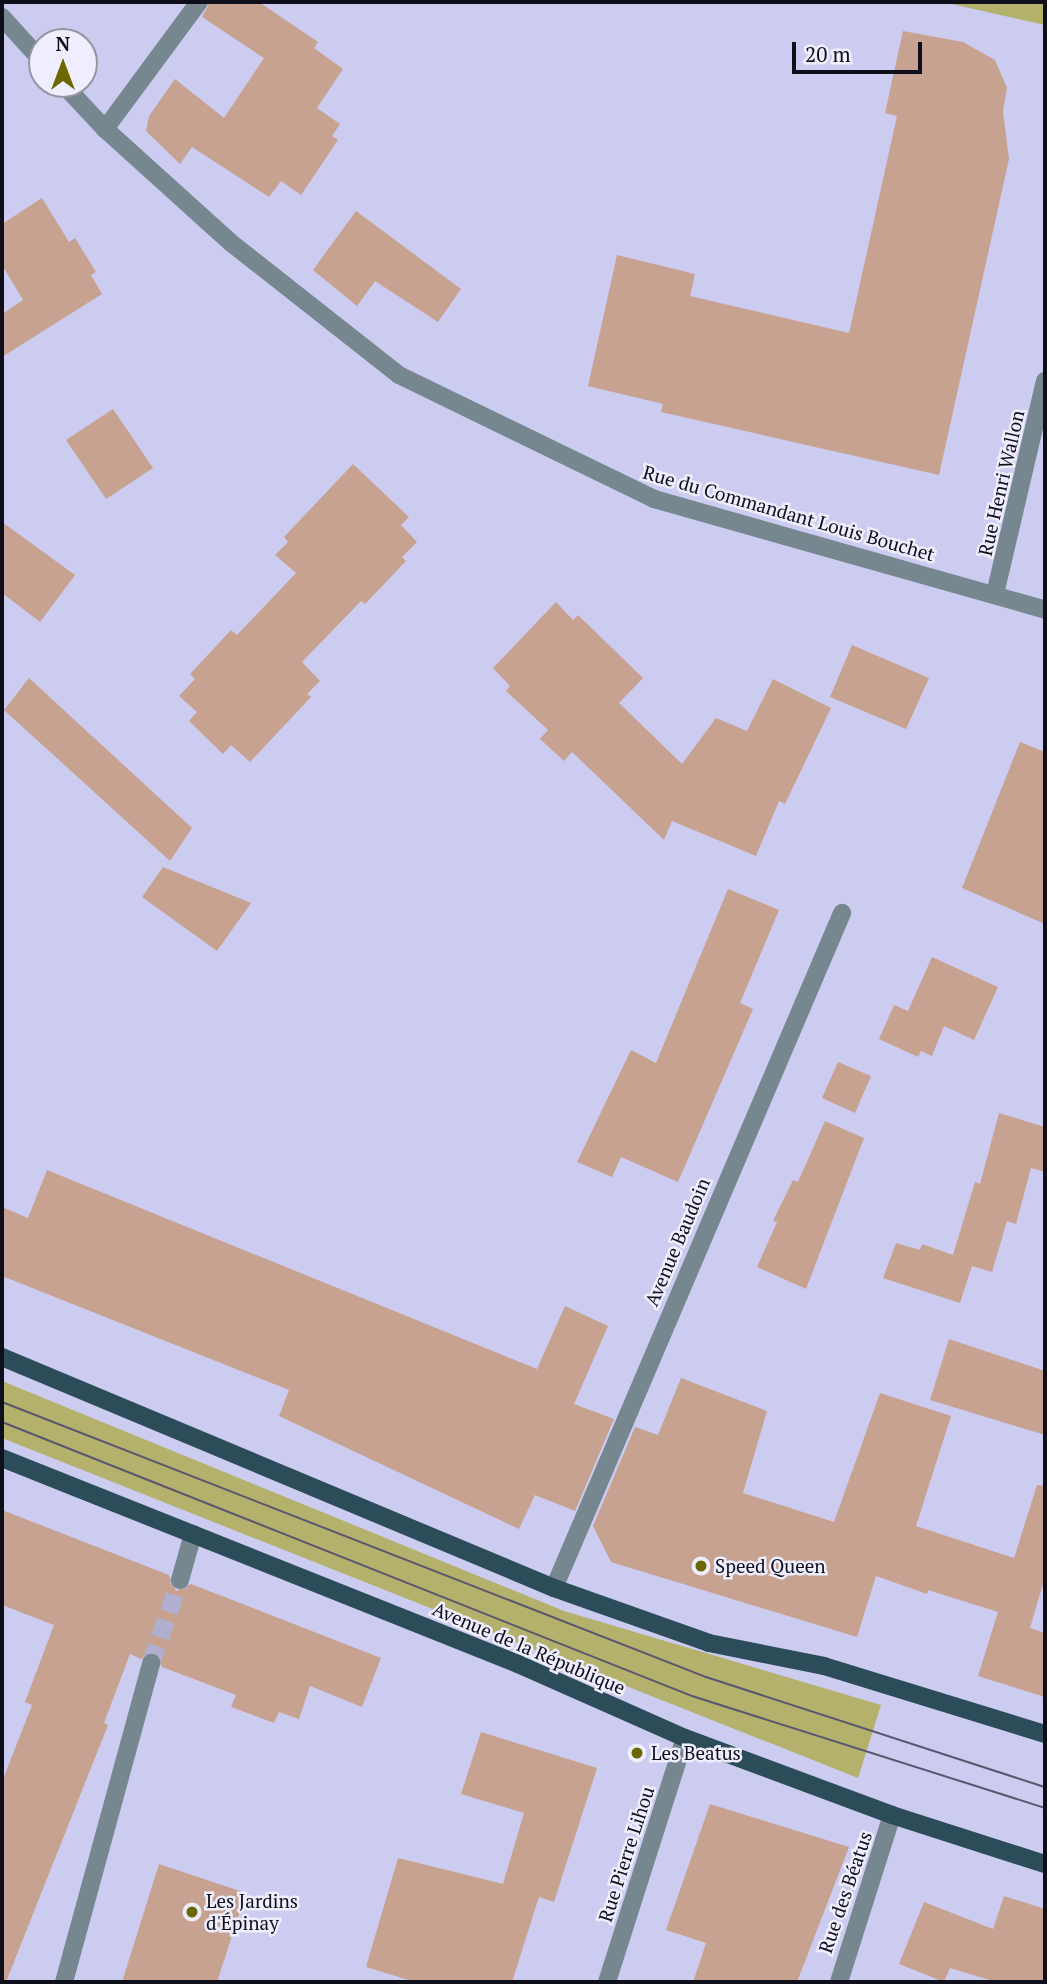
<!DOCTYPE html>
<html>
<head>
<meta charset="utf-8">
<style>
  body { margin:0 }
  #map { position:relative; width:1047px; height:1984px; overflow:hidden; background:#cccbf0; font-family:"PT Serif",serif }
  div>[style] { position:absolute }
  .green>* { inset:0; background:#b4b16d }
  .building>* { inset:0; background:#c8a290 }
  .minor-tunnel>* { height:18px; margin-top:-9px; transform-origin:0; background:repeating-linear-gradient(90deg,#b0afd0 0 18px,transparent 0 27px) }
  .minor>* { height:18px; margin:-9px; padding:0 9px; transform-origin:9px; border-radius:9px; background:#76878f }
  .primary>* { height:18px; margin:-9px; padding:0 9px; transform-origin:9px; border-radius:9px; background:#2c4c59 }
  .tram>* { height:2px; margin:-1px; padding:0 1px; transform-origin:1px; border-radius:1px; background:#58576d }
  .dots>* { width:19px; height:19px; translate:-50% -50%; box-sizing:border-box; border:4px solid #eeeefe; border-radius:50% }
  span { translate:-50% -50%; white-space:nowrap; text-align:center; line-height:1.15; -webkit-text-stroke:5px #eeeefe; paint-order:stroke }
  .street-label { font-size:19px; color:#0f0e1b }
  .poi-label { font-size:19px; color:#0f0e1b }
  .left { translate:0 -50%; text-align:left }
  .frame { position:absolute; inset:0; border:4px solid #0f0e1b; pointer-events:none }
  .north { position:absolute; left:28px; top:28px; width:70px; height:70px; box-sizing:border-box; background:#eeeefe; border:2px solid #9594a3; border-radius:50%; rotate:0deg; font-size:19px; font-weight:700; line-height:28px; text-align:center; color:#0f0e1b }
  .north::after { content:''; display:block; margin:auto; width:24px; height:32px; background:#6d6700; clip-path:polygon(50% 0,100% 100%,50% 72%,0 100%) }
  .scale { position:absolute; left:792px; top:42px; width:130px; height:32px; box-sizing:border-box; border:4px solid #0f0e1b; border-top:0; padding-left:9px; font-size:21px; line-height:24px; white-space:nowrap; color:#0f0e1b; -webkit-text-stroke:5px #eeeefe; paint-order:stroke }
</style>
</head>
<body>
<div id="map">
  <div class="green">
    <div style="clip-path:polygon(943px 2px,1045px 2px,1045px 25px)"></div>
    <div style="clip-path:polygon(2px 1381px,564px 1611px,881px 1705px,858px 1778px,2px 1438px)"></div>
  </div>
  <div class="building">
    <div style="clip-path:polygon(210px 2px,259px 2px,318px 42px,314px 48px,343px 69px,317px 108px,340px 124px,332px 136px,338px 140px,301px 195px,281px 181px,269px 197px,192px 147px,180px 164px,146px 131px,149px 116px,175px 79px,224px 118px,264px 58px,202px 17px)"></div>
    <div style="clip-path:polygon(903px 31px,963px 42px,995px 60px,1007px 88px,1003px 111px,1009px 159px,939px 475px,661px 412px,663px 404px,588px 386px,617px 255px,695px 274px,690px 296px,849px 333px,897px 116px,885px 113px)"></div>
    <div style="clip-path:polygon(42px 198px,69px 242px,75px 238px,96px 272px,91px 275px,102px 294px,2px 357px,2px 314px,23px 300px,2px 265px,2px 224px)"></div>
    <div style="clip-path:polygon(356px 211px,461px 289px,438px 322px,375px 281px,357px 306px,313px 270px)"></div>
    <div style="clip-path:polygon(113px 409px,153px 468px,106px 499px,66px 440px)"></div>
    <div style="clip-path:polygon(353px 464px,409px 517px,401px 525px,417px 542px,402px 557px,406px 561px,365px 604px,361px 601px,302px 662px,320px 681px,307px 694px,311px 697px,250px 762px,231px 745px,223px 754px,189px 721px,197px 712px,179px 696px,195px 679px,190px 674px,231px 630px,237px 635px,296px 573px,275px 555px,288px 542px,284px 537px)"></div>
    <div style="clip-path:polygon(2px 522px,75px 575px,40px 622px,2px 593px)"></div>
    <div style="clip-path:polygon(556px 602px,573px 620px,578px 615px,643px 678px,619px 703px,682px 764px,716px 718px,747px 731px,773px 679px,831px 708px,785px 804px,779px 801px,756px 856px,672px 821px,664px 840px,572px 752px,564px 761px,540px 739px,548px 730px,506px 691px,510px 686px,493px 668px)"></div>
    <div style="clip-path:polygon(852px 645px,929px 678px,906px 729px,830px 697px)"></div>
    <div style="clip-path:polygon(29px 678px,192px 828px,170px 861px,4px 710px)"></div>
    <div style="clip-path:polygon(1020px 742px,1045px 752px,1045px 924px,962px 888px)"></div>
    <div style="clip-path:polygon(163px 867px,251px 903px,217px 951px,142px 897px)"></div>
    <div style="clip-path:polygon(728px 889px,779px 910px,740px 1003px,753px 1009px,678px 1182px,621px 1157px,612px 1177px,577px 1162px,631px 1050px,656px 1063px)"></div>
    <div style="clip-path:polygon(932px 957px,998px 987px,974px 1040px,944px 1026px,932px 1056px,921px 1051px,918px 1057px,879px 1039px,894px 1005px,908px 1011px)"></div>
    <div style="clip-path:polygon(838px 1062px,871px 1076px,855px 1113px,822px 1098px)"></div>
    <div style="clip-path:polygon(999px 1113px,1045px 1127px,1045px 1172px,1031px 1168px,1016px 1224px,1007px 1221px,992px 1272px,972px 1266px,960px 1303px,883px 1278px,896px 1243px,920px 1250px,922px 1244px,953px 1255px,975px 1182px,980px 1184px)"></div>
    <div style="clip-path:polygon(825px 1121px,864px 1138px,806px 1289px,757px 1267px,777px 1222px,773px 1221px,793px 1180px,798px 1182px)"></div>
    <div style="clip-path:polygon(47px 1170px,537px 1369px,565px 1306px,608px 1326px,574px 1404px,614px 1419px,575px 1511px,535px 1495px,519px 1529px,279px 1416px,289px 1390px,2px 1276px,2px 1207px,28px 1218px)"></div>
    <div style="clip-path:polygon(949px 1339px,1045px 1371px,1045px 1435px,930px 1400px)"></div>
    <div style="clip-path:polygon(681px 1378px,767px 1411px,743px 1493px,834px 1522px,880px 1393px,951px 1416px,916px 1526px,1014px 1558px,1037px 1485px,1045px 1486px,1045px 1577px,1030px 1628px,1045px 1633px,1045px 1697px,978px 1676px,998px 1612px,928px 1590px,927px 1594px,876px 1576px,857px 1637px,611px 1562px,593px 1526px,635px 1427px,658px 1435px)"></div>
    <div style="clip-path:polygon(2px 1510px,169px 1575px,176px 1591px,191px 1584px,381px 1658px,362px 1707px,310px 1686px,299px 1719px,279px 1712px,274px 1723px,231px 1707px,236px 1695px,162px 1667px,155px 1652px,141px 1659px,130px 1654px,104px 1723px,108px 1725px,6px 1982px,2px 1982px,2px 1782px,32px 1705px,25px 1702px,54px 1625px,2px 1605px)"></div>
    <div style="clip-path:polygon(481px 1732px,597px 1768px,554px 1902px,539px 1897px,512px 1982px,415px 1982px,366px 1967px,398px 1858px,503px 1884px,524px 1813px,461px 1794px)"></div>
    <div style="clip-path:polygon(710px 1804px,849px 1847px,797px 1982px,693px 1982px,706px 1943px,666px 1930px)"></div>
    <div style="clip-path:polygon(159px 1864px,246px 1893px,217px 1982px,122px 1982px)"></div>
    <div style="clip-path:polygon(1004px 1896px,1045px 1909px,1045px 1982px,996px 1982px,950px 1968px,944px 1982px,899px 1964px,924px 1902px,993px 1929px)"></div>
  </div>
  <div class="minor-tunnel">
    <div style="left:151px;top:1663px;width:88px;rotate:-70.7deg"></div>
  </div>
  <div class="minor">
    <div style="left:2px;top:17px;width:59px;rotate:47.7deg"></div>
    <div style="left:63px;top:84px;width:62px;rotate:47deg"></div>
    <div style="left:105px;top:129px;width:169px;rotate:42.1deg"></div>
    <div style="left:230px;top:242px;width:215px;rotate:38.2deg"></div>
    <div style="left:399px;top:375px;width:284px;rotate:25.9deg"></div>
    <div style="left:654px;top:499px;width:406px;rotate:15.8deg"></div>
    <div style="left:105px;top:129px;width:158px;rotate:-53.5deg"></div>
    <div style="left:995px;top:594px;width:219px;rotate:-76.8deg"></div>
    <div style="left:180px;top:1580px;width:48px;rotate:-74.2deg"></div>
    <div style="left:554px;top:1588px;width:734px;rotate:-66.89deg"></div>
    <div style="left:64px;top:1982px;width:331px;rotate:-74.7deg"></div>
    <div style="left:607px;top:1982px;width:256px;rotate:-72.3deg"></div>
    <div style="left:839px;top:1982px;width:175px;rotate:-72.4deg"></div>
  </div>
  <div class="primary">
    <div style="left:2px;top:1357px;width:598px;rotate:22.71deg"></div>
    <div style="left:554px;top:1588px;width:164px;rotate:19.5deg"></div>
    <div style="left:709px;top:1643px;width:117px;rotate:11.3deg"></div>
    <div style="left:824px;top:1666px;width:231px;rotate:17.1deg"></div>
    <div style="left:2px;top:1458px;width:556px;rotate:21.76deg"></div>
    <div style="left:518px;top:1664px;width:183px;rotate:23.9deg"></div>
    <div style="left:685px;top:1738px;width:221px;rotate:20.4deg"></div>
    <div style="left:892px;top:1815px;width:161px;rotate:17.8deg"></div>
  </div>
  <div class="tram">
    <div style="left:2px;top:1402px;width:756px;rotate:21.34deg"></div>
    <div style="left:706px;top:1677px;width:356px;rotate:18deg"></div>
    <div style="left:2px;top:1422px;width:742px;rotate:21.66deg"></div>
    <div style="left:692px;top:1696px;width:370px;rotate:17.6deg"></div>
  </div>
  <div class="dots">
    <div style="left:701px;top:1566px;background:#6d6700"></div>
    <div style="left:637px;top:1753px;background:#6d6700"></div>
    <div style="left:192px;top:1912px;background:#6d6700"></div>
  </div>
  <div class="street-label">
    <span style="left:1001px;top:483px;rotate:-77deg">Rue Henri Wallon</span>
    <span style="left:789px;top:513px;rotate:16deg">Rue du Commandant Louis Bouchet</span>
    <span style="left:677px;top:1242px;rotate:-67deg">Avenue Baudoin</span>
    <span style="left:529px;top:1648px;rotate:23deg">Avenue de la République</span>
    <span style="left:626px;top:1854px;rotate:-72deg">Rue Pierre Lihou</span>
    <span style="left:845px;top:1892px;rotate:-71deg">Rue des Béatus</span>
  </div>
  <div class="poi-label">
    <span class="left" style="left:715px;top:1566px">Speed Queen</span>
    <span class="left" style="left:651px;top:1753px">Les Beatus</span>
    <span class="left" style="left:206px;top:1912px">Les Jardins<br>d'Épinay</span>
  </div>
  <div class="frame"></div>
  <div class="north">N</div>
  <div class="scale">20 m</div>
</div>
</body>
</html>
